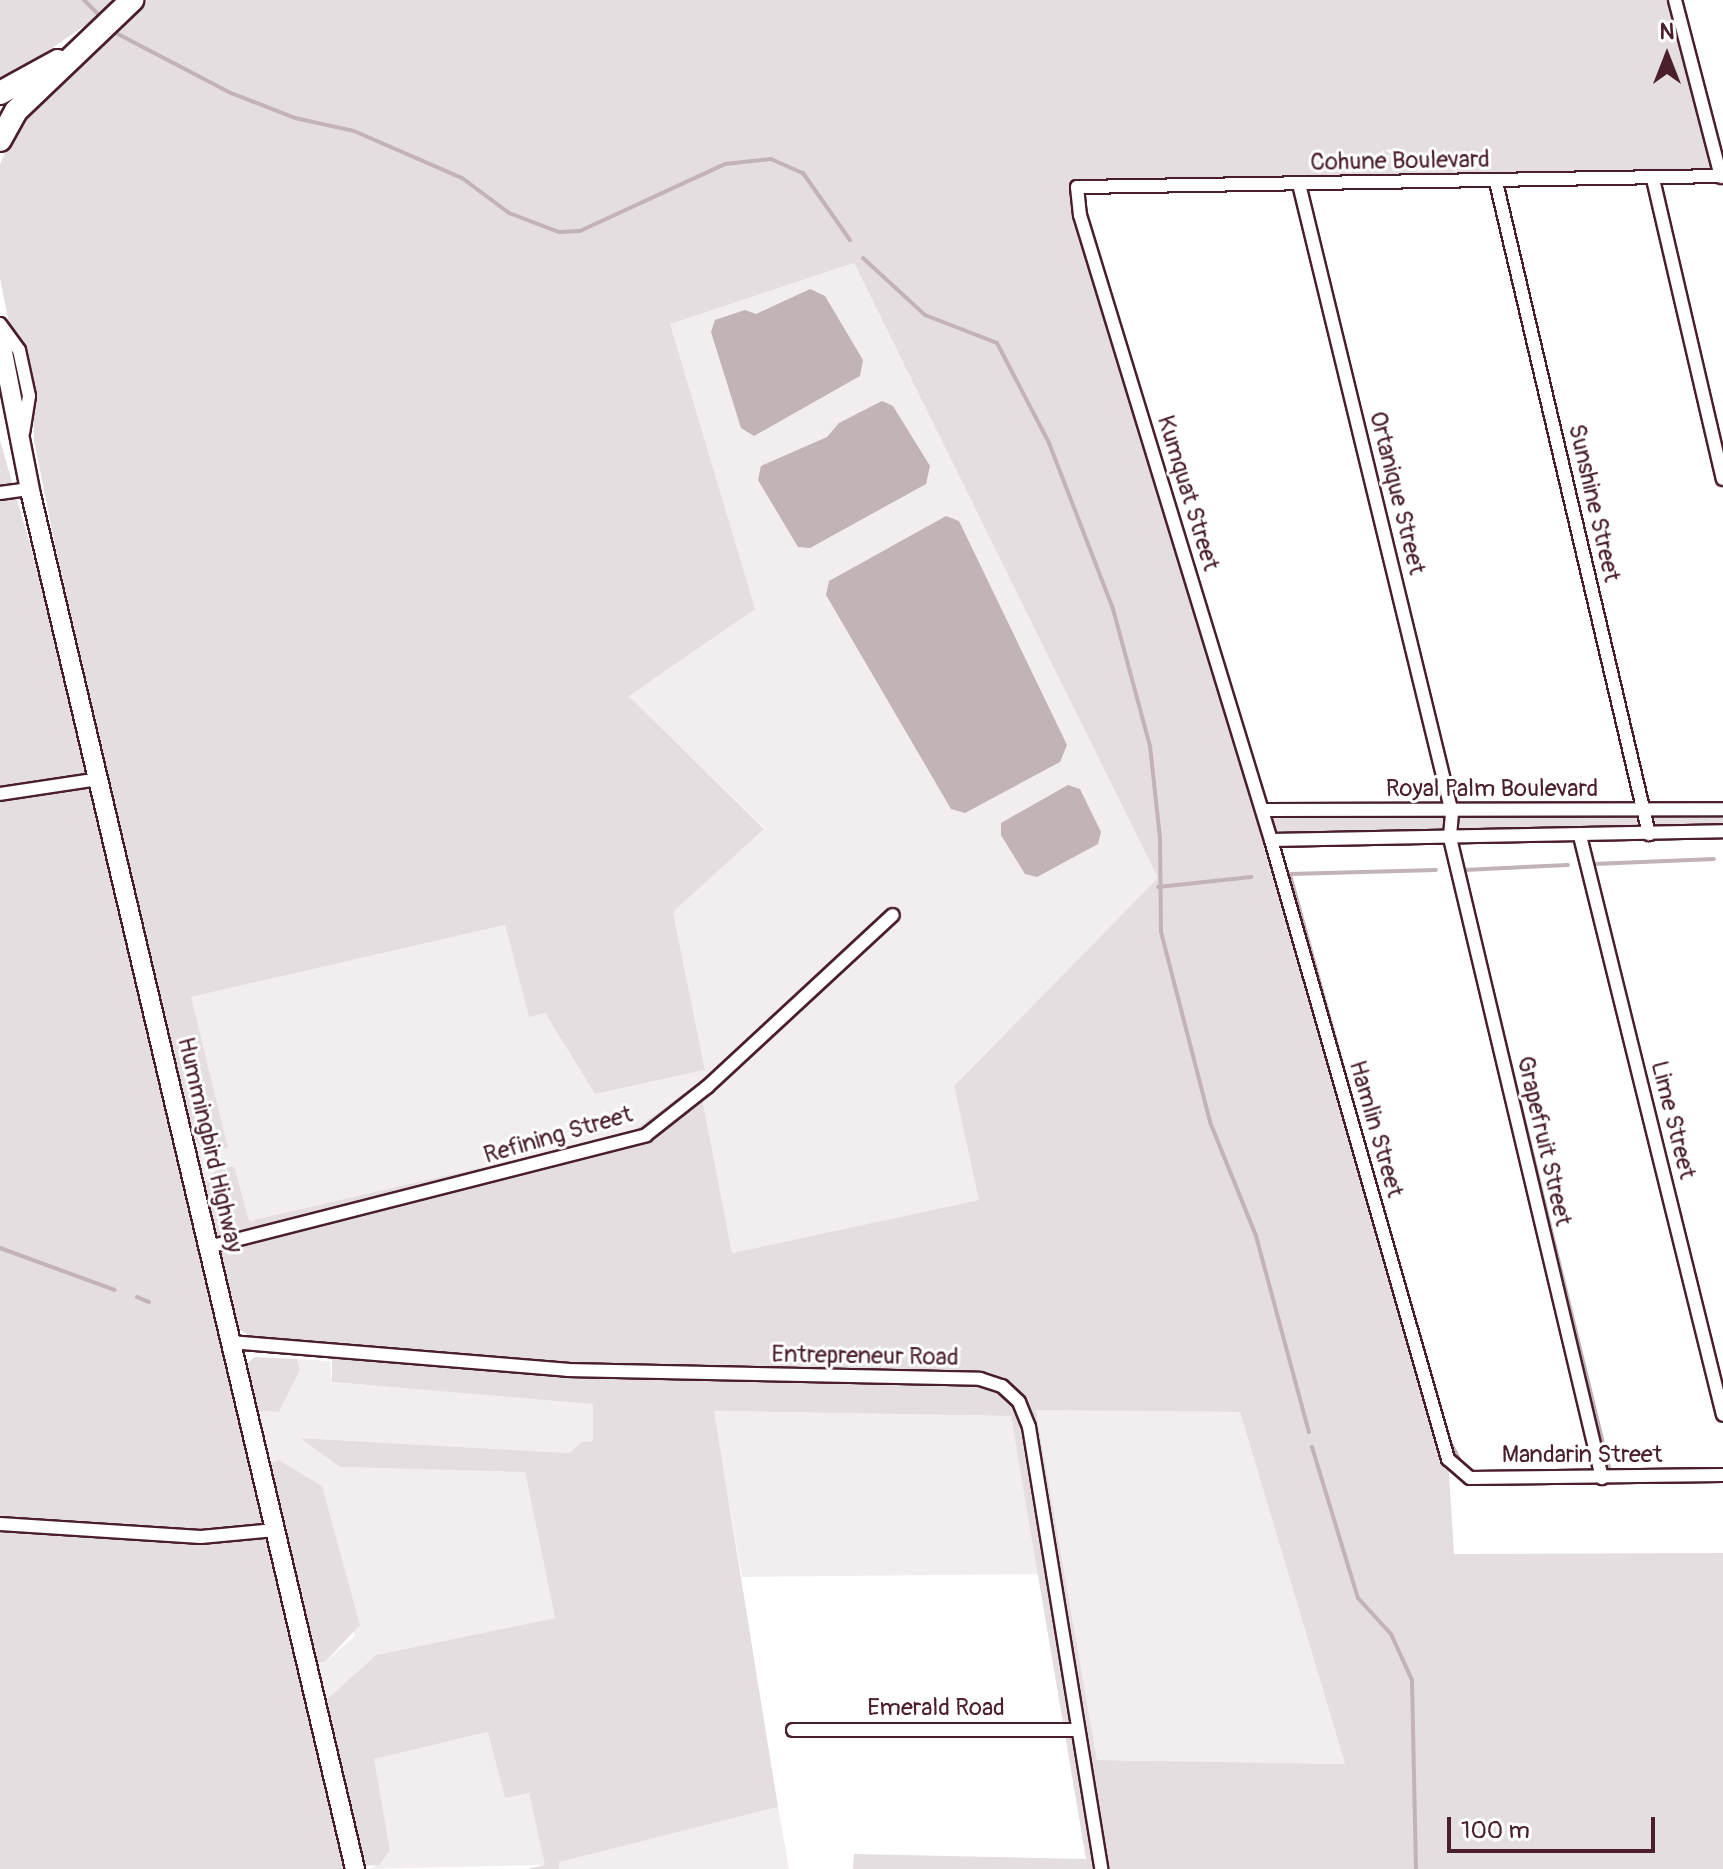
<!DOCTYPE html>
<html>
<head>
<meta charset="utf-8">
<style>
  body { margin:0 }
  #map { position:relative; width:1723px; height:1869px; overflow:hidden; background:#fff; font-family:Pangolin,sans-serif }
  div>[style] { position:absolute }
  .built>* { inset:0; background:#f2eeef }
  .green>* { inset:0; background:#e5dee0 }
  .water>* { inset:0; background:#c1b3b6 }
  .stream>* { height:4px; margin:-2px; padding:0 2px; transform-origin:2px; border-radius:2px; background:#c1b3b6 }
  .roads { filter:drop-shadow(2px 0 #4a1f2b) drop-shadow(-2px 0 #4a1f2b) drop-shadow(0 2px #4a1f2b) drop-shadow(0 -2px #4a1f2b) }
  .street>* { height:12px; margin:-6px; padding:0 6px; transform-origin:6px; border-radius:6px; background:#fff }
  .primary>* { height:18px; margin:-9px; padding:0 9px; transform-origin:9px; border-radius:9px; background:#fff }
  .highway>* { height:22px; margin:-11px; padding:0 11px; transform-origin:11px; border-radius:11px; background:#fff }
  span { translate:-50% -50%; white-space:nowrap; text-align:center; line-height:1.15; -webkit-text-stroke:6px #fff; paint-order:stroke }
  .street-label { font-size:24px; color:#4a1f2b }
  .north { position:absolute; left:1627px; top:16px; width:80px; height:80px; -webkit-text-stroke:6px #fff; paint-order:stroke; rotate:0deg; font-size:22px; font-weight:700; line-height:32px; text-align:center; color:#4a1f2b }
  .north::after { content:''; display:block; margin:auto; width:28px; height:36px; background:#4a1f2b; clip-path:polygon(50% 0,100% 100%,50% 72%,0 100%) }
  .scale { position:absolute; left:1447px; top:1817px; width:208px; height:36px; box-sizing:border-box; border:4px solid #4a1f2b; border-top:0; padding-left:10px; font-size:24px; line-height:28px; white-space:nowrap; color:#4a1f2b; -webkit-text-stroke:6px #fff; paint-order:stroke }
</style>
</head>
<body>
<div id="map">
  <div class="built">
    <div style="clip-path:polygon(854px 263px,1159px 878px,954px 1086px,980px 1200px,732px 1253px,699px 1082px,630px 1133px,249px 1221px,215px 1171px,204px 1183px,193px 1136px,202px 1149px,190px 997px,505px 925px,529px 1016px,545px 1013px,595px 1094px,705px 1070px,673px 912px,764px 828px,629px 696px,668px 324px)"></div>
    <div style="clip-path:polygon(297px 1359px,330px 1361px,332px 1382px,593px 1403px,594px 1441px,581px 1442px,570px 1453px,301px 1438px,340px 1467px,525px 1471px,555px 1618px,376px 1655px,325px 1701px,315px 1662px,325px 1662px,355px 1636px,322px 1486px,279px 1460px,269px 1464px,257px 1411px,279px 1412px,300px 1370px)"></div>
    <div style="clip-path:polygon(1036px 1409px,1240px 1412px,1345px 1764px,1097px 1760px)"></div>
    <div style="clip-path:polygon(713px 1411px,1011px 1416px,1039px 1574px,742px 1577px)"></div>
    <div style="clip-path:polygon(489px 1732px,505px 1798px,529px 1793px,546px 1865px,364px 1869px,373px 1868px,390px 1851px,373px 1759px)"></div>
    <div style="clip-path:polygon(778px 1807px,789px 1869px,559px 1869px,558px 1862px)"></div>
  </div>
  <div class="green">
    <div style="clip-path:polygon(0 0,122px 0,0 84px)"></div>
    <div style="clip-path:polygon(evenodd,148px 0,1675px 0,1721px 177px,1078px 187px,1262px 810px,1723px 809px,1723px 832px,1272px 840px,1448px 1459px,1454px 1554px,1723px 1553px,1723px 1869px,853px 1869px,854px 1854px,1086px 1859px,1011px 1416px,714px 1411px,778px 1807px,559px 1862px,559px 1869px,527px 1869px,545px 1865px,529px 1793px,505px 1798px,488px 1732px,374px 1759px,390px 1851px,379px 1865px,363px 1866px,325px 1701px,376px 1655px,555px 1618px,525px 1472px,340px 1467px,300px 1438px,570px 1453px,581px 1442px,593px 1441px,593px 1404px,332px 1382px,332px 1346px,255px 1338px,238px 1329px,204px 1183px,215px 1171px,234px 1166px,249px 1221px,630px 1133px,699px 1082px,732px 1253px,979px 1200px,954px 1086px,1158px 878px,854px 263px,670px 324px,755px 609px,629px 696px,764px 829px,673px 912px,705px 1070px,595px 1094px,545px 1013px,529px 1017px,505px 925px,191px 997px,228px 1148px,202px 1149px,193px 1136px,57px 555px,34px 440px,33px 396px,10px 329px,0 278px,0 164px,16px 127px,148px 0,1036px 1410px,1240px 1412px,1345px 1764px,1097px 1760px,1036px 1410px)"></div>
    <div style="clip-path:polygon(0 440px,43px 590px,346px 1869px,0 1869px)"></div>
    <div style="clip-path:polygon(255px 1357px,297px 1359px,300px 1370px,279px 1412px,257px 1411px,246px 1364px)"></div>
    <div style="clip-path:polygon(279px 1460px,322px 1486px,360px 1625px,325px 1662px,315px 1662px,269px 1464px)"></div>
  </div>
  <div class="water">
    <div style="clip-path:polygon(810px 289px,825px 296px,863px 360px,860px 376px,754px 436px,741px 428px,711px 332px,715px 320px,745px 310px,756px 314px)"></div>
    <div style="clip-path:polygon(882px 401px,893px 406px,930px 466px,926px 484px,810px 548px,798px 547px,758px 480px,761px 466px,827px 437px,839px 423px)"></div>
    <div style="clip-path:polygon(946px 516px,959px 521px,1067px 745px,1060px 762px,965px 813px,951px 809px,826px 595px,829px 581px)"></div>
    <div style="clip-path:polygon(1068px 785px,1080px 789px,1101px 832px,1098px 844px,1037px 877px,1025px 874px,1001px 835px,1001px 823px)"></div>
  </div>
  <div class="stream">
    <div style="left:84px;top:0;width:18px;rotate:45deg"></div>
    <div style="left:116px;top:33px;width:130px;rotate:27.6deg"></div>
    <div style="left:231px;top:93px;width:69px;rotate:21.3deg"></div>
    <div style="left:295px;top:118px;width:60px;rotate:12.4deg"></div>
    <div style="left:354px;top:131px;width:118px;rotate:23.5deg"></div>
    <div style="left:462px;top:178px;width:59px;rotate:36.7deg"></div>
    <div style="left:509px;top:213px;width:53px;rotate:20.8deg"></div>
    <div style="left:559px;top:232px;width:21px;rotate:-3deg"></div>
    <div style="left:580px;top:231px;width:160px;rotate:-24.8deg"></div>
    <div style="left:725px;top:164px;width:46px;rotate:-6.2deg"></div>
    <div style="left:771px;top:159px;width:35px;rotate:24deg"></div>
    <div style="left:803px;top:173px;width:82px;rotate:55deg"></div>
    <div style="left:863px;top:258px;width:84px;rotate:42.6deg"></div>
    <div style="left:925px;top:315px;width:77px;rotate:21.3deg"></div>
    <div style="left:997px;top:343px;width:113px;rotate:62.5deg"></div>
    <div style="left:1049px;top:443px;width:178px;rotate:68.9deg"></div>
    <div style="left:1113px;top:609px;width:142px;rotate:74.9deg"></div>
    <div style="left:1150px;top:746px;width:93px;rotate:83.8deg"></div>
    <div style="left:1160px;top:838px;width:94px;rotate:89.4deg"></div>
    <div style="left:1161px;top:932px;width:196px;rotate:75.5deg"></div>
    <div style="left:1210px;top:1122px;width:123px;rotate:68deg"></div>
    <div style="left:1256px;top:1236px;width:203px;rotate:74.9deg"></div>
    <div style="left:1594px;top:864px;width:120px;rotate:-2.4deg"></div>
    <div style="left:1467px;top:882px;width:12px;rotate:-104deg"></div>
    <div style="left:1464px;top:870px;width:104px;rotate:-2.8deg"></div>
    <div style="left:1158px;top:887px;width:94px;rotate:-6.1deg"></div>
    <div style="left:1492px;top:988px;width:495px;rotate:76.3deg"></div>
    <div style="left:1609px;top:1469px;width:8px;rotate:30deg"></div>
    <div style="left:1360px;top:1129px;width:264px;rotate:-105.4deg"></div>
    <div style="left:1290px;top:874px;width:146px;rotate:-1.6deg"></div>
    <div style="left:1369px;top:1160px;width:293px;rotate:74deg"></div>
    <div style="left:1450px;top:1442px;width:26px;rotate:62deg"></div>
    <div style="left:0;top:1248px;width:122px;rotate:20.1deg"></div>
    <div style="left:137px;top:1297px;width:13px;rotate:23deg"></div>
    <div style="left:1312px;top:1447px;width:158px;rotate:73.1deg"></div>
    <div style="left:1358px;top:1598px;width:49px;rotate:47.5deg"></div>
    <div style="left:1391px;top:1634px;width:51px;rotate:65.5deg"></div>
    <div style="left:1412px;top:1680px;width:189px;rotate:88.8deg"></div>
  </div>
  <div class="roads">
    <div class="street">
      <div style="left:1675px;top:0;width:183px;rotate:75.4deg"></div>
      <div style="left:1723px;top:176px;width:646px;rotate:179.02deg"></div>
      <div style="left:1077px;top:187px;width:28px;rotate:84deg"></div>
      <div style="left:1080px;top:215px;width:654px;rotate:73.01deg"></div>
      <div style="left:1271px;top:840px;width:644px;rotate:74.04deg"></div>
      <div style="left:1448px;top:1459px;width:29px;rotate:41deg"></div>
      <div style="left:1470px;top:1478px;width:253px;rotate:-0.7deg"></div>
      <div style="left:1653px;top:179px;width:308px;rotate:76.9deg"></div>
      <div style="left:1496px;top:182px;width:670px;rotate:76.79deg"></div>
      <div style="left:1299px;top:184px;width:647px;rotate:76.33deg"></div>
      <div style="left:1452px;top:813px;width:25px;rotate:95deg"></div>
      <div style="left:1450px;top:838px;width:658px;rotate:76.64deg"></div>
      <div style="left:0;top:324px;width:32px;rotate:54deg"></div>
      <div style="left:19px;top:350px;width:47px;rotate:77.7deg"></div>
      <div style="left:29px;top:396px;width:36px;rotate:99deg"></div>
      <div style="left:0;top:493px;width:30px;rotate:-8deg"></div>
      <div style="left:0;top:794px;width:100px;rotate:-8.6deg"></div>
      <div style="left:1262px;top:810px;width:461px;rotate:-0.1deg"></div>
      <div style="left:1580px;top:836px;width:596px;rotate:76.13deg"></div>
      <div style="left:1271px;top:840px;width:452px;rotate:-1.1deg"></div>
      <div style="left:208px;top:1247px;width:452px;rotate:-14.3deg"></div>
      <div style="left:646px;top:1135px;width:78px;rotate:-38.2deg"></div>
      <div style="left:707px;top:1087px;width:253px;rotate:-42.8deg"></div>
      <div style="left:230px;top:1342px;width:338px;rotate:4.7deg"></div>
      <div style="left:567px;top:1370px;width:413px;rotate:1.2deg"></div>
      <div style="left:980px;top:1379px;width:23px;rotate:18deg"></div>
      <div style="left:1002px;top:1386px;width:23px;rotate:43deg"></div>
      <div style="left:1019px;top:1402px;width:27px;rotate:68deg"></div>
      <div style="left:1029px;top:1427px;width:448px;rotate:80.7deg"></div>
      <div style="left:0;top:1524px;width:201px;rotate:3.7deg"></div>
      <div style="left:201px;top:1537px;width:74px;rotate:-5.4deg"></div>
      <div style="left:793px;top:1730px;width:285px"></div>
    </div>
    <div class="primary">
      <div style="left:0;top:337px;width:161px;rotate:78.9deg"></div>
      <div style="left:31px;top:495px;width:1412px;rotate:76.73deg"></div>
    </div>
    <div class="highway">
      <div style="left:0;top:93px;width:66px;rotate:-28.9deg"></div>
      <div style="left:0;top:140px;width:33px;rotate:-61deg"></div>
      <div style="left:16px;top:111px;width:161px;rotate:-43.7deg"></div>
    </div>
  </div>
  <div class="street-label">
    <span style="left:1400px;top:161px;rotate:-1deg">Cohune Boulevard</span>
    <span style="left:1188px;top:493px;rotate:73deg">Kumquat Street</span>
    <span style="left:1397px;top:493px;rotate:76deg">Ortanique Street</span>
    <span style="left:1594px;top:503px;rotate:77deg">Sunshine Street</span>
    <span style="left:1492px;top:789px">Royal Palm Boulevard</span>
    <span style="left:1673px;top:1120px;rotate:76deg">Lime Street</span>
    <span style="left:1376px;top:1129px;rotate:74deg">Hamlin Street</span>
    <span style="left:558px;top:1135px;rotate:-16deg">Refining Street</span>
    <span style="left:1544px;top:1141px;rotate:77deg">Grapefruit Street</span>
    <span style="left:210px;top:1145px;rotate:77deg">Hummingbird Highway</span>
    <span style="left:865px;top:1356px;rotate:1deg">Entrepreneur Road</span>
    <span style="left:1582px;top:1455px">Mandarin Street</span>
    <span style="left:936px;top:1708px">Emerald Road</span>
  </div>
  <div class="north">N</div>
  <div class="scale">100 m</div>
</div>
</body>
</html>
